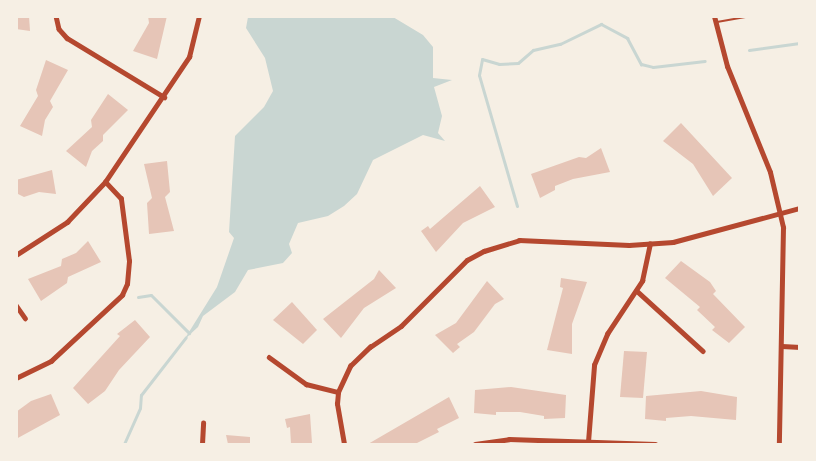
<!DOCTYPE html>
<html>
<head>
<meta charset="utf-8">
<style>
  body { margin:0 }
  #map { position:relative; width:816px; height:461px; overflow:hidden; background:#f6efe4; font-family:Arial,sans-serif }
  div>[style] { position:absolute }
  .water>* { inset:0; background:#c9d6d2 }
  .stream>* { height:3px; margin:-1.5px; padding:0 1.5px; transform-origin:1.5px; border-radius:1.5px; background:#c9d6d2 }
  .building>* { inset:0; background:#e6c5b7 }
  .service>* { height:2px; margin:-1px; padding:0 1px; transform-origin:1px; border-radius:1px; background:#b5482f }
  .minor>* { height:4.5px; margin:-2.25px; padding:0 2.25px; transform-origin:2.25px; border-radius:2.25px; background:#b5482f }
  .tertiary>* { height:5px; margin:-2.5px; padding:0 2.5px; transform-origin:2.5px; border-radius:2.5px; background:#b5482f }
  span { translate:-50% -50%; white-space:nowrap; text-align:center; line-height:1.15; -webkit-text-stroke:4.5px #f6efe4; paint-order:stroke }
  .frame { position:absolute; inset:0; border:18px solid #f6efe4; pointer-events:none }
</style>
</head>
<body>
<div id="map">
  <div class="water">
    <div style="clip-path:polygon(248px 17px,393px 17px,423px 35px,433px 47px,433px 78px,452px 80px,434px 87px,442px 116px,438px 133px,445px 141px,423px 135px,373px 160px,357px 194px,344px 206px,328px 216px,298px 223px,289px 244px,292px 253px,283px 263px,248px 270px,235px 292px,203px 316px,198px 327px,184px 340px,217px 287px,234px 238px,229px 232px,235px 136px,264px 107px,273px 91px,265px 58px,246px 28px)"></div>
  </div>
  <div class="stream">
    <div style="left:749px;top:50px;width:51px;rotate:-7.8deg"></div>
    <div style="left:517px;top:206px;width:136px;rotate:-106.2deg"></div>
    <div style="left:479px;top:75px;width:16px;rotate:-79deg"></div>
    <div style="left:482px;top:59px;width:18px;rotate:16deg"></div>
    <div style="left:499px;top:64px;width:19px;rotate:-3deg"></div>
    <div style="left:518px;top:63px;width:20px;rotate:-41deg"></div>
    <div style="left:533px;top:50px;width:28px;rotate:-13deg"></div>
    <div style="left:560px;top:44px;width:46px;rotate:-26deg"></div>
    <div style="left:601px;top:24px;width:30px;rotate:28deg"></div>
    <div style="left:627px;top:38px;width:30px;rotate:62deg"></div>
    <div style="left:641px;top:64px;width:12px;rotate:14deg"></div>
    <div style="left:653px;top:67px;width:52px;rotate:-6.6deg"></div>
    <div style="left:138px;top:297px;width:13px;rotate:-9deg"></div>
    <div style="left:151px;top:295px;width:54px;rotate:45deg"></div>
    <div style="left:124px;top:444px;width:39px;rotate:-66deg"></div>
    <div style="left:140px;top:408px;width:13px;rotate:-86deg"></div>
    <div style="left:141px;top:395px;width:73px;rotate:-52.2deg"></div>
  </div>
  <div class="building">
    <div style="clip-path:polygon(16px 16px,29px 16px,30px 31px,16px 29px)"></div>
    <div style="clip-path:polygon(148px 16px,167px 16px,157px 59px,133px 51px,149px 23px)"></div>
    <div style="clip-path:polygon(46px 60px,68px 70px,50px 101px,53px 107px,45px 120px,42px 136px,20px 126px,38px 96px,36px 90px)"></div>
    <div style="clip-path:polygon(108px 94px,128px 110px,103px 135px,103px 141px,92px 151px,86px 167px,66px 151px,92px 127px,91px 120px)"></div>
    <div style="clip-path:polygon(681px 123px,732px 178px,713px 196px,693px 164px,663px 141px)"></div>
    <div style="clip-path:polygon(601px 148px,610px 172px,573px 179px,555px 186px,555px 190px,540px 198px,531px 174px,579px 157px,586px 158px)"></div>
    <div style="clip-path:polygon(167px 161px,170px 192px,165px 197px,174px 231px,149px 234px,147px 203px,152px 198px,144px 164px)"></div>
    <div style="clip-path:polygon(52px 170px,56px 194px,39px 192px,24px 197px,16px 193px,16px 180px)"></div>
    <div style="clip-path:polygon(480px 186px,495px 207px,463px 223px,436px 252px,421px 231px,428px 226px,430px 229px)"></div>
    <div style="clip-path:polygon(88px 241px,101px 262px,68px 277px,67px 283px,41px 301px,28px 279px,61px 266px,62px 259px,76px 253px)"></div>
    <div style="clip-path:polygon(681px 261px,710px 282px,716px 291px,713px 294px,745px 327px,729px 343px,712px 330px,715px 327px,697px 310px,700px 307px,665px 278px)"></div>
    <div style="clip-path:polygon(379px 270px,396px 288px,364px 308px,341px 338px,323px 319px,374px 279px)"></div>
    <div style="clip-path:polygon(561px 278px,587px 282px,572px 324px,572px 354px,547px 350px,563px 288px,560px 287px)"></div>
    <div style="clip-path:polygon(487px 281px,504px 299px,495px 304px,474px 332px,457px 344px,460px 347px,453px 353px,435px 335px,456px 323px)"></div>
    <div style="clip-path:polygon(292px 302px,317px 330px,303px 344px,273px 320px)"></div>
    <div style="clip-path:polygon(135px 320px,150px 337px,119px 370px,105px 391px,88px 404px,73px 388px,120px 336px,117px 334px)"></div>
    <div style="clip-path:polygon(624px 351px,647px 352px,643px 398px,620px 397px)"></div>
    <div style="clip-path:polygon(511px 387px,566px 395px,565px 418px,544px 419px,544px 416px,520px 412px,496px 412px,496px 415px,474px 413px,475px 390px)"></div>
    <div style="clip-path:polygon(701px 391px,737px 397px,736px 420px,691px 416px,666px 418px,666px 421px,645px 419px,646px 396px)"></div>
    <div style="clip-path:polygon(51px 394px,60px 415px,16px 439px,16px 412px,31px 401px)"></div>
    <div style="clip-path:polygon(449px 397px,459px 418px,437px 429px,439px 432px,415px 444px,368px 444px)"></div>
    <div style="clip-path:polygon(310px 414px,312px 443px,291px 444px,290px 427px,287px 428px,285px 419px)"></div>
    <div style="clip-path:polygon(226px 435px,250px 437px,250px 444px,228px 444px)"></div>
  </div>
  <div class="service">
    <div style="left:717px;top:22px;width:36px;rotate:-10deg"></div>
  </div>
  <div class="minor">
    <div style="left:56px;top:16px;width:13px;rotate:77deg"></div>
    <div style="left:59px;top:29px;width:12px;rotate:48deg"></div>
    <div style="left:67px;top:38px;width:114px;rotate:31.3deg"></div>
    <div style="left:16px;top:255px;width:61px;rotate:-32.9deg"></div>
    <div style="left:67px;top:222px;width:55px;rotate:-46.5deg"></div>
    <div style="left:105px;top:182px;width:151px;rotate:-56.1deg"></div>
    <div style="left:189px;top:57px;width:42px;rotate:-76.3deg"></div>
    <div style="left:637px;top:291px;width:89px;rotate:42.3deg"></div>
    <div style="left:16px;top:305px;width:16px;rotate:55deg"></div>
    <div style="left:782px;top:346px;width:18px;rotate:3deg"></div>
    <div style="left:269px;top:357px;width:46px;rotate:36.1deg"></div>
    <div style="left:306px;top:384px;width:33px;rotate:14deg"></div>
    <div style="left:16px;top:378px;width:39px;rotate:-26deg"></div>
    <div style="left:51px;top:361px;width:97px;rotate:-42.9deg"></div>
    <div style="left:122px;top:295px;width:12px;rotate:-66deg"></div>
    <div style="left:127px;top:284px;width:23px;rotate:-85deg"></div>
    <div style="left:129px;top:261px;width:63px;rotate:-97.4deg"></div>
    <div style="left:121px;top:199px;width:23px;rotate:-133deg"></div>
    <div style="left:588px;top:442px;width:77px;rotate:-85.5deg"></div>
    <div style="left:594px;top:365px;width:34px;rotate:-67deg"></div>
    <div style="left:607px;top:334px;width:64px;rotate:-56.6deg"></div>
    <div style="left:642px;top:281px;width:38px;rotate:-78deg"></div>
    <div style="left:202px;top:444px;width:21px;rotate:-87deg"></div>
    <div style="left:344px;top:444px;width:41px;rotate:-99.9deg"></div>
    <div style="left:337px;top:404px;width:12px;rotate:-85deg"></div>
    <div style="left:338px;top:392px;width:29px;rotate:-65deg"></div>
    <div style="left:350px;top:366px;width:28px;rotate:-44deg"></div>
    <div style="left:370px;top:347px;width:37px;rotate:-34deg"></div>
    <div style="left:401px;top:326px;width:93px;rotate:-45deg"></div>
    <div style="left:467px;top:260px;width:19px;rotate:-28deg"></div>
    <div style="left:484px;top:251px;width:37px;rotate:-17deg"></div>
    <div style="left:519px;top:240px;width:110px;rotate:2.6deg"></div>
    <div style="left:629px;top:245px;width:44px;rotate:-3.9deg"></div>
    <div style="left:673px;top:242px;width:131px;rotate:-15deg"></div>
    <div style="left:475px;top:444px;width:34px;rotate:-8deg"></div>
    <div style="left:509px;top:439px;width:146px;rotate:2deg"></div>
  </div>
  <div class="tertiary">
    <div style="left:714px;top:16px;width:52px;rotate:75.4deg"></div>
    <div style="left:727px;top:66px;width:114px;rotate:67.9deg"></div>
    <div style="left:770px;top:172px;width:57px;rotate:76.7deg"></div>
    <div style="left:783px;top:227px;width:217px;rotate:91.1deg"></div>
  </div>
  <div class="frame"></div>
</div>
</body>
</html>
